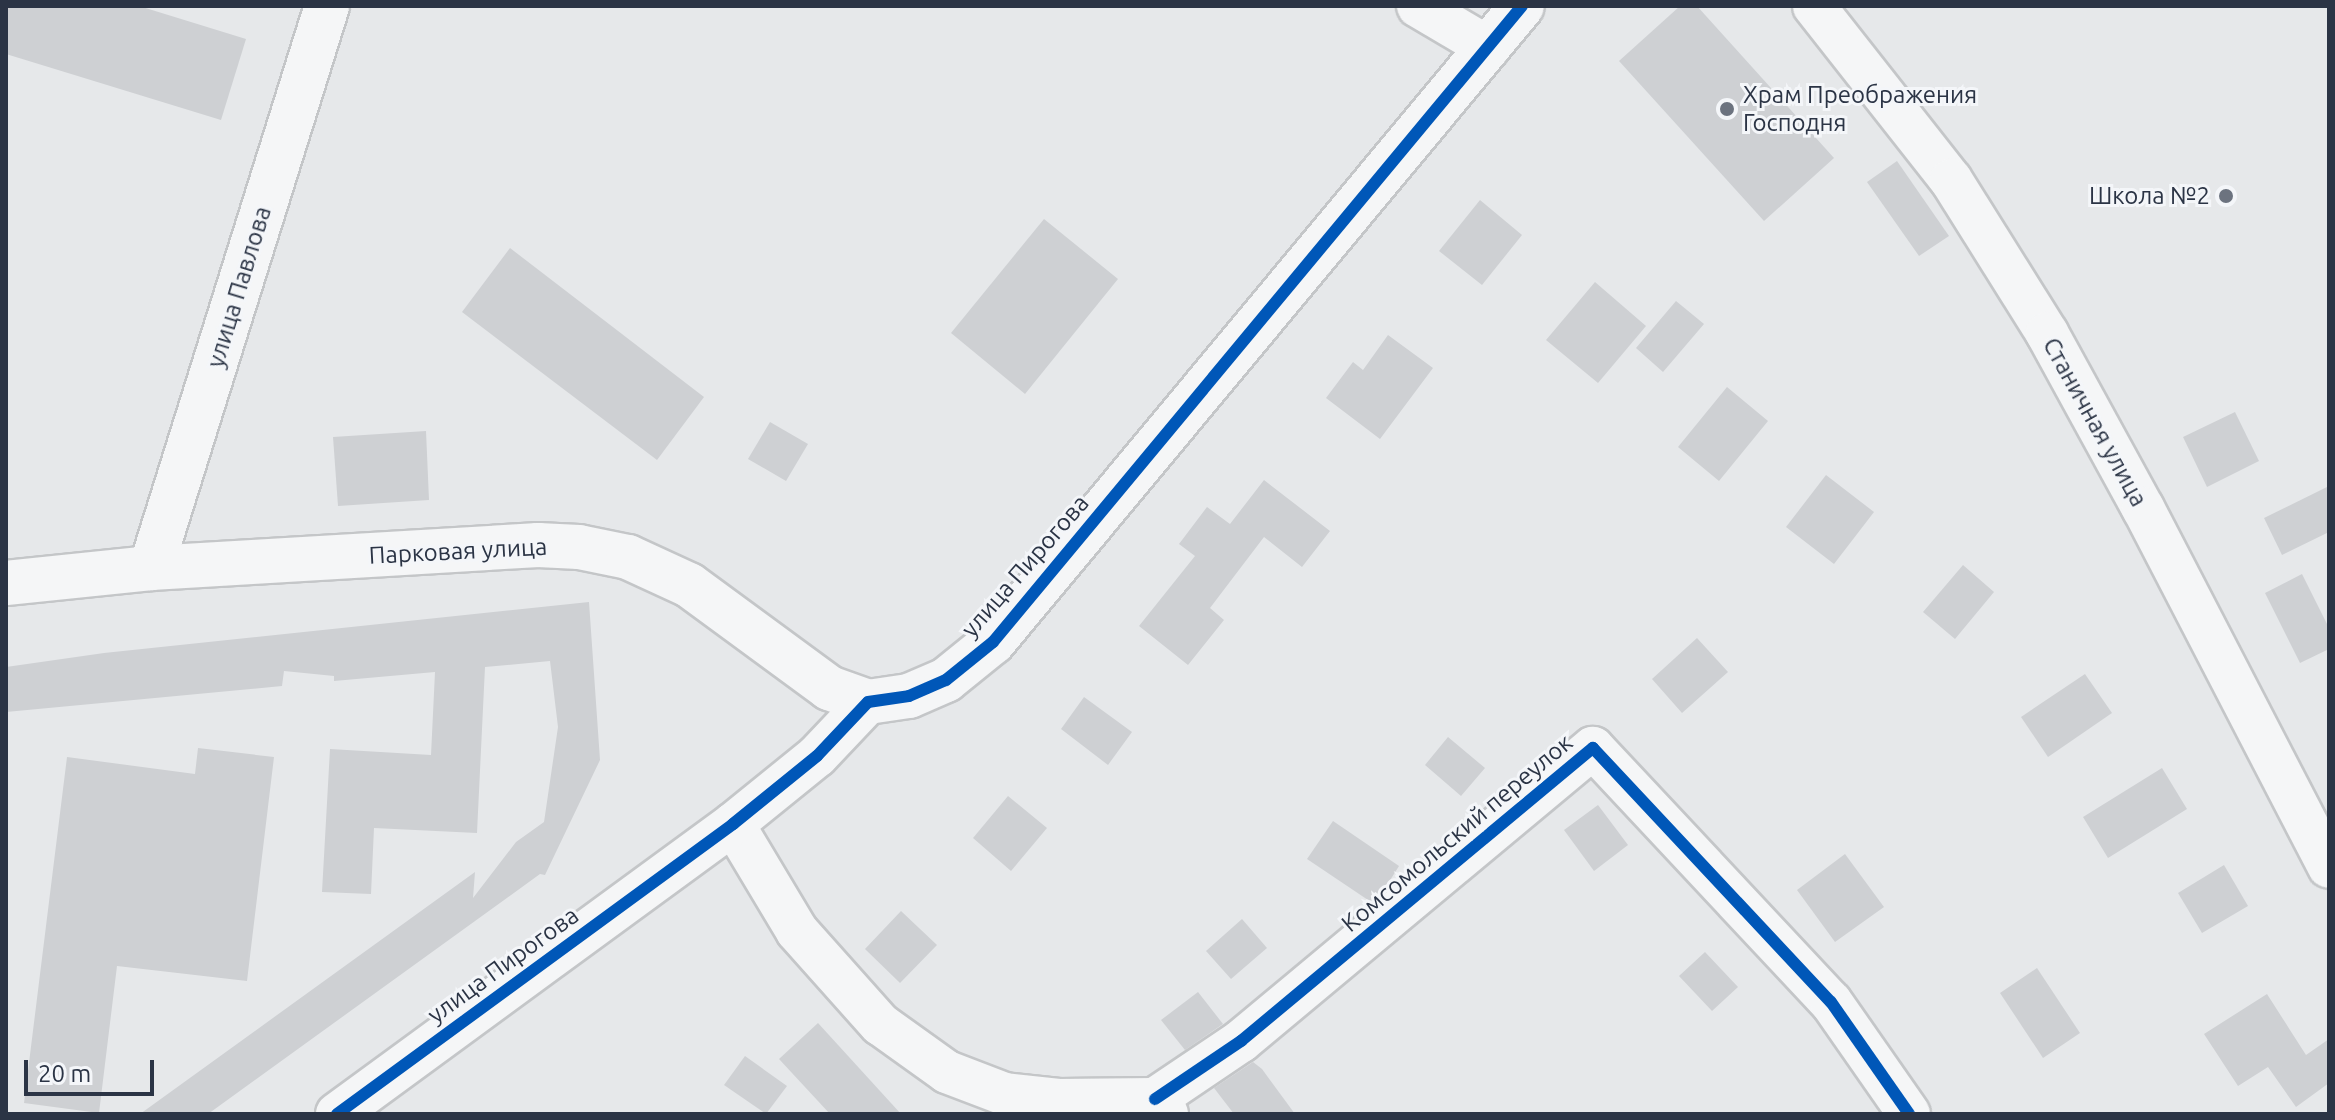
<!DOCTYPE html>
<html>
<head>
<meta charset="utf-8">
<style>
  body { margin:0 }
  #map { position:relative; width:2335px; height:1120px; overflow:hidden; background:#e6e8ea; font-family:Ubuntu,sans-serif }
  div>[style] { position:absolute }
  .building>* { inset:0; background:#ced0d3 }
  .roads { filter:drop-shadow(2px 0 #c4c6c8) drop-shadow(-2px 0 #c4c6c8) drop-shadow(0 2px #c4c6c8) drop-shadow(0 -2px #c4c6c8) }
  .minor>* { height:42px; margin:-21px; padding:0 21px; transform-origin:21px; border-radius:21px; background:#f5f6f7 }
  .tertiary>* { height:44px; margin:-22px; padding:0 22px; transform-origin:22px; border-radius:22px; background:#f5f6f7 }
  .cycleway>* { height:12px; margin:-6px; padding:0 6px; transform-origin:6px; border-radius:6px; background:#0057b8 }
  .dots>* { width:22px; height:22px; translate:-50% -50%; box-sizing:border-box; border:4px solid #f4f6f9; border-radius:50% }
  span { translate:-50% -50%; white-space:nowrap; text-align:center; line-height:1.15; -webkit-text-stroke:6px #f4f6f9; paint-order:stroke }
  .poi-label { font-size:24px; color:#2b3445 }
  .left { translate:0 -50%; text-align:left }
  .right { translate:-100% -50%; text-align:right }
  .street-label { font-size:24px; color:#2b3445 }
  .frame { position:absolute; inset:0; border:8px solid #2b3445; pointer-events:none }
  .scale { position:absolute; left:24px; top:1060px; width:130px; height:36px; box-sizing:border-box; border:4px solid #2b3445; border-top:0; padding-left:10px; font-size:24px; line-height:28px; white-space:nowrap; color:#2b3445; -webkit-text-stroke:6px #f4f6f9; paint-order:stroke }
</style>
</head>
<body>
<div id="map">
  <div class="building">
    <div style="clip-path:polygon(6px 6px,139px 6px,246px 39px,221px 120px,6px 54px)"></div>
    <div style="clip-path:polygon(1680px 6px,1697px 6px,1834px 158px,1764px 221px,1619px 61px)"></div>
    <div style="clip-path:polygon(1897px 161px,1949px 236px,1919px 256px,1867px 182px)"></div>
    <div style="clip-path:polygon(1480px 200px,1522px 235px,1482px 285px,1439px 251px)"></div>
    <div style="clip-path:polygon(1044px 219px,1118px 279px,1025px 394px,951px 333px)"></div>
    <div style="clip-path:polygon(510px 248px,704px 397px,657px 460px,462px 312px)"></div>
    <div style="clip-path:polygon(1595px 282px,1646px 326px,1598px 383px,1546px 340px)"></div>
    <div style="clip-path:polygon(1676px 301px,1704px 324px,1663px 372px,1636px 348px)"></div>
    <div style="clip-path:polygon(1388px 335px,1433px 368px,1380px 439px,1326px 398px,1353px 362px,1363px 370px)"></div>
    <div style="clip-path:polygon(1727px 387px,1768px 421px,1719px 481px,1678px 447px)"></div>
    <div style="clip-path:polygon(2235px 412px,2259px 461px,2207px 487px,2183px 437px)"></div>
    <div style="clip-path:polygon(770px 422px,808px 444px,786px 481px,748px 459px)"></div>
    <div style="clip-path:polygon(426px 431px,429px 500px,338px 506px,333px 437px)"></div>
    <div style="clip-path:polygon(1826px 475px,1874px 512px,1834px 564px,1786px 527px)"></div>
    <div style="clip-path:polygon(1264px 480px,1330px 531px,1302px 567px,1264px 537px,1210px 608px,1224px 620px,1188px 665px,1139px 626px,1195px 556px,1179px 544px,1207px 507px,1230px 524px)"></div>
    <div style="clip-path:polygon(2329px 486px,2329px 532px,2282px 555px,2264px 518px)"></div>
    <div style="clip-path:polygon(1963px 565px,1994px 592px,1955px 639px,1923px 612px)"></div>
    <div style="clip-path:polygon(2302px 574px,2329px 628px,2329px 649px,2300px 663px,2265px 593px)"></div>
    <div style="clip-path:polygon(589px 602px,600px 760px,545px 875px,540px 874px,208px 1114px,140px 1114px,475px 872px,473px 898px,516px 842px,544px 822px,558px 727px,550px 661px,485px 667px,477px 833px,374px 828px,371px 894px,322px 892px,330px 749px,431px 755px,435px 672px,334px 681px,334px 676px,284px 671px,282px 686px,6px 712px,6px 667px,104px 653px)"></div>
    <div style="clip-path:polygon(1697px 638px,1728px 672px,1682px 713px,1652px 679px)"></div>
    <div style="clip-path:polygon(2085px 674px,2112px 713px,2048px 757px,2021px 717px)"></div>
    <div style="clip-path:polygon(1084px 697px,1132px 732px,1108px 765px,1061px 729px)"></div>
    <div style="clip-path:polygon(1448px 737px,1485px 768px,1461px 796px,1425px 765px)"></div>
    <div style="clip-path:polygon(198px 748px,274px 757px,247px 981px,117px 966px,99px 1113px,24px 1103px,67px 757px,195px 774px)"></div>
    <div style="clip-path:polygon(2162px 768px,2187px 809px,2108px 858px,2083px 817px)"></div>
    <div style="clip-path:polygon(1008px 796px,1047px 828px,1011px 871px,973px 838px)"></div>
    <div style="clip-path:polygon(1598px 805px,1628px 845px,1594px 871px,1564px 830px)"></div>
    <div style="clip-path:polygon(1333px 821px,1399px 866px,1382px 893px,1371px 902px,1307px 859px)"></div>
    <div style="clip-path:polygon(1845px 854px,1884px 907px,1835px 942px,1797px 890px)"></div>
    <div style="clip-path:polygon(2224px 865px,2248px 906px,2202px 933px,2178px 893px)"></div>
    <div style="clip-path:polygon(901px 911px,937px 945px,900px 983px,865px 949px)"></div>
    <div style="clip-path:polygon(1242px 919px,1267px 948px,1231px 979px,1206px 951px)"></div>
    <div style="clip-path:polygon(1705px 952px,1738px 987px,1712px 1011px,1679px 976px)"></div>
    <div style="clip-path:polygon(2037px 968px,2080px 1033px,2043px 1058px,2000px 993px)"></div>
    <div style="clip-path:polygon(1198px 992px,1223px 1024px,1185px 1050px,1161px 1020px)"></div>
    <div style="clip-path:polygon(2267px 994px,2306px 1055px,2329px 1039px,2329px 1083px,2296px 1107px,2268px 1067px,2238px 1086px,2204px 1034px)"></div>
    <div style="clip-path:polygon(818px 1023px,901px 1114px,830px 1114px,779px 1059px)"></div>
    <div style="clip-path:polygon(745px 1056px,787px 1086px,766px 1114px,724px 1085px)"></div>
    <div style="clip-path:polygon(1253px 1062px,1262px 1069px,1295px 1114px,1234px 1114px,1214px 1088px)"></div>
  </div>
  <div class="roads">
    <div class="minor">
      <div style="left:1418px;top:6px;width:82px;rotate:30.6deg"></div>
      <div style="left:1814px;top:6px;width:221px;rotate:51.8deg"></div>
      <div style="left:1951px;top:180px;width:181px;rotate:57.9deg"></div>
      <div style="left:2047px;top:333px;width:200px;rotate:61.3deg"></div>
      <div style="left:2143px;top:508px;width:404px;rotate:62.6deg"></div>
      <div style="left:733px;top:824px;width:125px;rotate:59.1deg"></div>
      <div style="left:797px;top:931px;width:125px;rotate:48.3deg"></div>
      <div style="left:880px;top:1024px;width:82px;rotate:35.6deg"></div>
      <div style="left:947px;top:1072px;width:62px;rotate:20.8deg"></div>
      <div style="left:1005px;top:1094px;width:54px;rotate:6.3deg"></div>
      <div style="left:1059px;top:1100px;width:96px;rotate:-0.6deg"></div>
      <div style="left:1155px;top:1099px;width:19px;rotate:51deg"></div>
      <div style="left:1155px;top:1099px;width:104px;rotate:-34deg"></div>
      <div style="left:1241px;top:1041px;width:458px;rotate:-39.8deg"></div>
      <div style="left:1593px;top:748px;width:348px;rotate:46.9deg"></div>
      <div style="left:1831px;top:1002px;width:136px;rotate:55.1deg"></div>
      <div style="left:337px;top:1114px;width:491px;rotate:-36.2deg"></div>
      <div style="left:733px;top:824px;width:108px;rotate:-39deg"></div>
      <div style="left:817px;top:756px;width:74px;rotate:-46.6deg"></div>
    </div>
    <div class="tertiary">
      <div style="left:151px;top:568px;width:589px;rotate:-72.61deg"></div>
      <div style="left:6px;top:583px;width:146px;rotate:-5.9deg"></div>
      <div style="left:151px;top:568px;width:388px;rotate:-3.4deg"></div>
      <div style="left:538px;top:545px;width:41px;rotate:2.8deg"></div>
      <div style="left:579px;top:547px;width:50px;rotate:11.5deg"></div>
      <div style="left:628px;top:557px;width:67px;rotate:24.7deg"></div>
      <div style="left:689px;top:585px;width:174px;rotate:36.3deg"></div>
      <div style="left:829px;top:688px;width:41px;rotate:19.7deg"></div>
      <div style="left:868px;top:702px;width:41px;rotate:-8.3deg"></div>
      <div style="left:909px;top:696px;width:40px;rotate:-23.4deg"></div>
      <div style="left:946px;top:680px;width:60px;rotate:-39deg"></div>
      <div style="left:993px;top:642px;width:827px;rotate:-50.25deg"></div>
    </div>
  </div>
  <div class="cycleway">
    <div style="left:1155px;top:1099px;width:104px;rotate:-34deg"></div>
    <div style="left:1241px;top:1041px;width:458px;rotate:-39.8deg"></div>
    <div style="left:1593px;top:748px;width:348px;rotate:46.9deg"></div>
    <div style="left:1831px;top:1002px;width:136px;rotate:55.1deg"></div>
    <div style="left:337px;top:1114px;width:491px;rotate:-36.2deg"></div>
    <div style="left:733px;top:824px;width:108px;rotate:-39deg"></div>
    <div style="left:817px;top:756px;width:74px;rotate:-46.6deg"></div>
    <div style="left:868px;top:702px;width:41px;rotate:-8.3deg"></div>
    <div style="left:909px;top:696px;width:40px;rotate:-23.4deg"></div>
    <div style="left:946px;top:680px;width:60px;rotate:-39deg"></div>
    <div style="left:993px;top:642px;width:827px;rotate:-50.25deg"></div>
  </div>
  <div class="dots">
    <div style="left:1727px;top:109px;background:#6c737f"></div>
    <div style="left:2226px;top:196px;background:#6c737f"></div>
  </div>
  <div class="poi-label">
    <span class="left" style="left:1743px;top:109px">Храм Преображения<br>Господня</span>
    <span class="right" style="left:2210px;top:196px">Школа №2</span>
  </div>
  <div class="street-label">
    <span style="left:239px;top:287px;rotate:-73deg">улица Павлова</span>
    <span style="left:2095px;top:422px;rotate:61deg">Станичная улица</span>
    <span style="left:458px;top:551px;rotate:-3deg">Парковая улица</span>
    <span style="left:1025px;top:566px;rotate:-49deg">улица Пирогова</span>
    <span style="left:1457px;top:833px;rotate:-40deg">Комсомольский переулок</span>
    <span style="left:503px;top:965px;rotate:-36deg">улица Пирогова</span>
  </div>
  <div class="frame"></div>
  <div class="scale">20 m</div>
</div>
</body>
</html>
